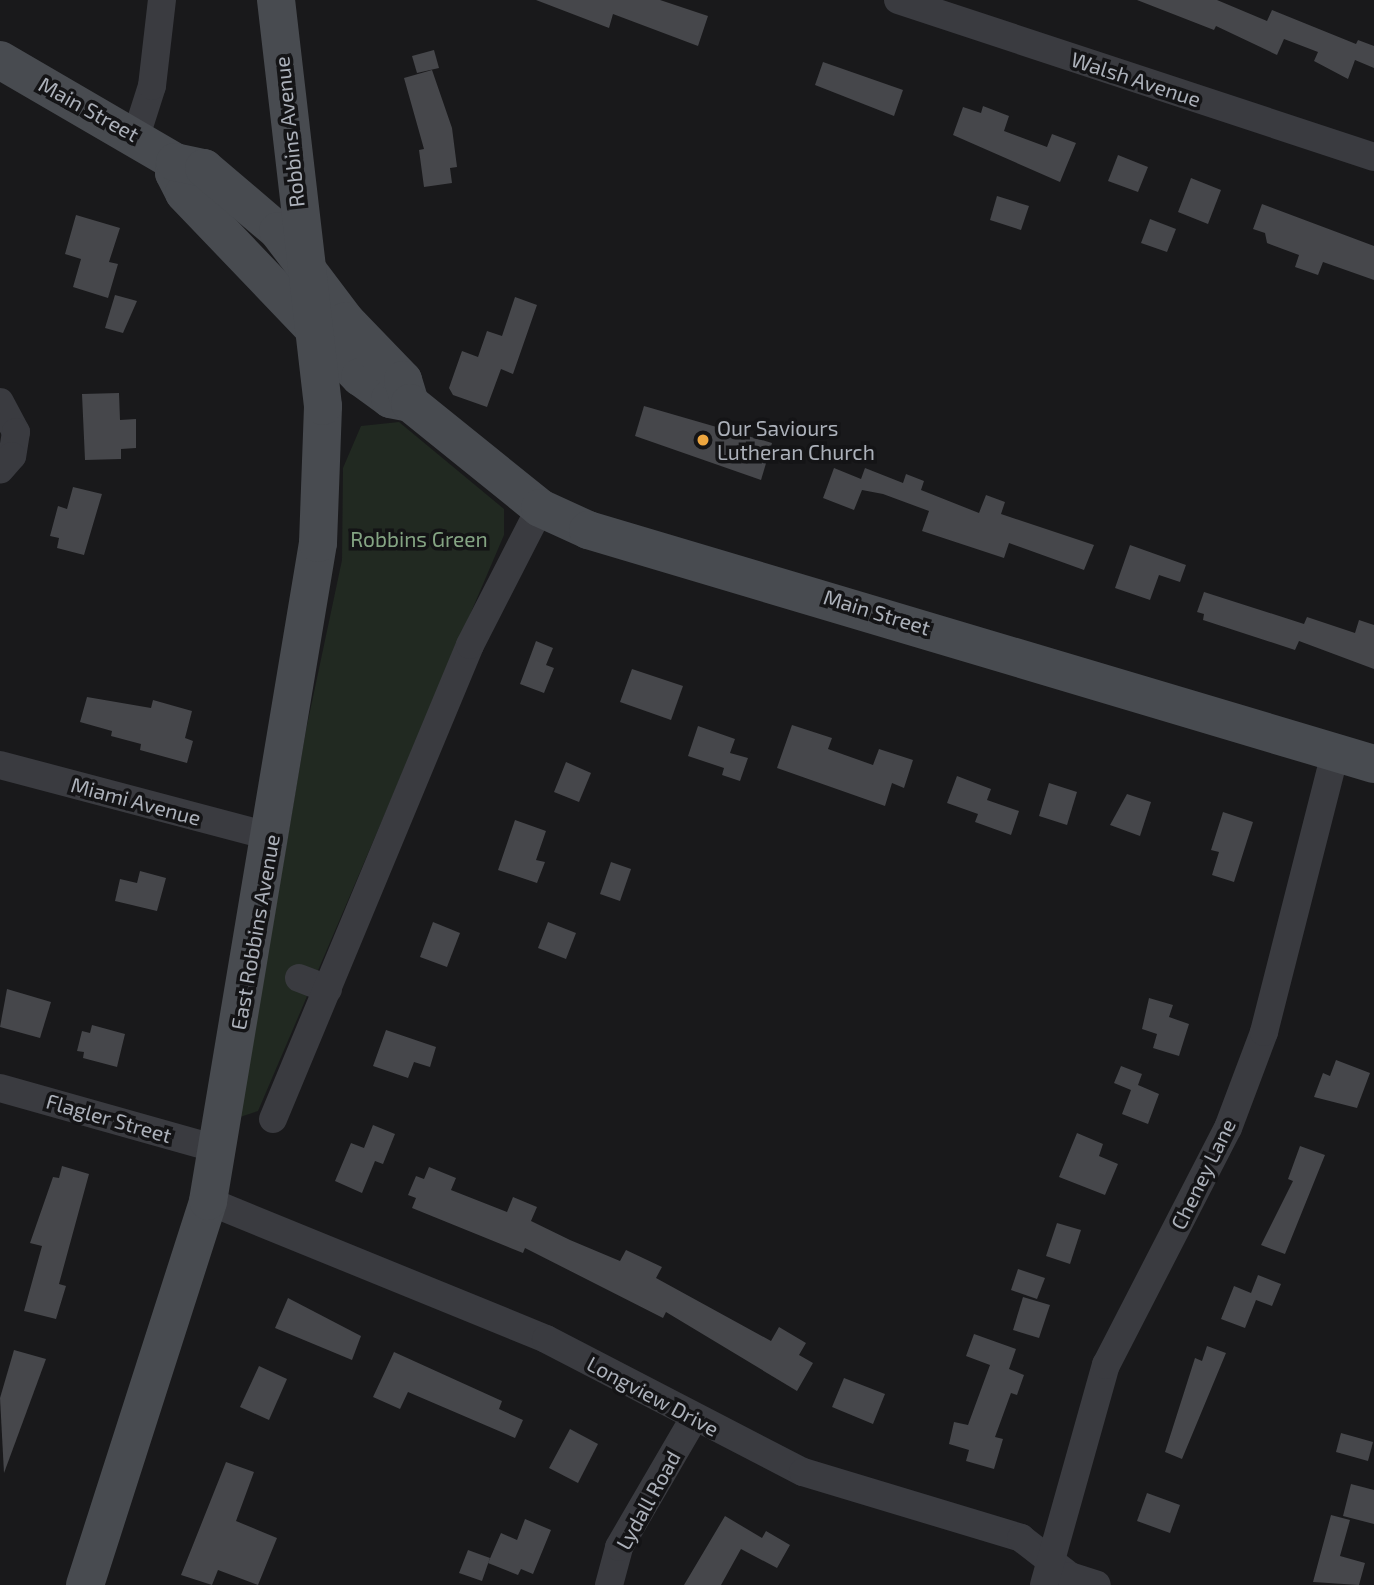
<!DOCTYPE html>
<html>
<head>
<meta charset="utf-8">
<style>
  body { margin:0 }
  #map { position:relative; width:1374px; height:1585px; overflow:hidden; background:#19191b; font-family:"Exo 2",sans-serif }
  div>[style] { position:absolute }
  .green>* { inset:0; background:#212921 }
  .building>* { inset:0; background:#46474b }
  .minor>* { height:28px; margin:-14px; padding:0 14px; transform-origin:14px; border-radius:14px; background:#3a3b40 }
  .secondary>* { height:38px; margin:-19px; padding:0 19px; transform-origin:19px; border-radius:19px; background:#484b50 }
  .dots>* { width:19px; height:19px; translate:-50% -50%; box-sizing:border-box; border:4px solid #141416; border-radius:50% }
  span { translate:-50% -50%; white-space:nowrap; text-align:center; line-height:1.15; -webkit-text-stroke:7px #141416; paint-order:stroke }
  .street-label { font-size:21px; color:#acb1ba }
  .poi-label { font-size:21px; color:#acb1ba }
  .left { translate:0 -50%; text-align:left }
  .park-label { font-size:21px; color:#84a483 }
</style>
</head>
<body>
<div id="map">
  <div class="green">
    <div style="clip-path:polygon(399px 422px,504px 509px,504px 535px,258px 1111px,240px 1117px,306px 730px,342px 560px,343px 468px,361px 426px)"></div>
  </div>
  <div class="building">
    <div style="clip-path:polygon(536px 0,660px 0,708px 16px,698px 46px,613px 14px,609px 28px)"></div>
    <div style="clip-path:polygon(1137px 0,1217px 0,1267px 21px,1272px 10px,1356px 44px,1358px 40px,1374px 46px,1374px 68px,1355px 60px,1348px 79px,1314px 61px,1318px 52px,1284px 39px,1277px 55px,1216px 26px,1214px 30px)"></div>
    <div style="clip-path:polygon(434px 50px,439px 68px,417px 73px,412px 56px)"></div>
    <div style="clip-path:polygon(823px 62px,903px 90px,894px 116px,815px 85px)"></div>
    <div style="clip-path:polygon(432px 70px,452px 128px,457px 167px,450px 168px,452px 183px,424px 187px,419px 150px,424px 149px,404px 78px)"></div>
    <div style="clip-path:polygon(983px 106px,1009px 116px,1004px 131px,1047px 147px,1052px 134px,1076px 143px,1060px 182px,953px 135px,963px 107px,981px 113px)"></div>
    <div style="clip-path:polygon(1118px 155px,1148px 167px,1138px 192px,1108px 181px)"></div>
    <div style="clip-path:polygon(1191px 178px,1221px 190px,1208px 224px,1178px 212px)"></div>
    <div style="clip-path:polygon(997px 196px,1029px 206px,1021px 230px,990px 220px)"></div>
    <div style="clip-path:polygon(1262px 204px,1374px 246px,1374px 280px,1323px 262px,1318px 275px,1295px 267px,1299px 255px,1267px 243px,1265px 233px,1253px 229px)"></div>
    <div style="clip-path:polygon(76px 215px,120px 228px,109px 262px,118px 264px,108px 298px,73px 287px,81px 259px,65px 254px)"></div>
    <div style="clip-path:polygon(1150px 219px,1176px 229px,1167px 252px,1141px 243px)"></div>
    <div style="clip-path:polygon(115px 295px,137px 301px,123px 333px,105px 328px)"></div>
    <div style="clip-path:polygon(515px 297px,537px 305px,513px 374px,501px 369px,487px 407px,453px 395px,449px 388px,462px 351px,478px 357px,487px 331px,502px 336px)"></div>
    <div style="clip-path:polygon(119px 393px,120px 420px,136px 419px,136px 448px,121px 449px,121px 459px,85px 460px,82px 394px)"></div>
    <div style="clip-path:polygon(644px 406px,772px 443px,761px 480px,635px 436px)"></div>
    <div style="clip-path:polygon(834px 468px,861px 479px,865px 468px,903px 483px,906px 474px,924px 481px,921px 490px,979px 513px,986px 495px,1005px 502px,1001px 514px,1094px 545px,1084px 570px,1009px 543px,1004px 558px,922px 531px,929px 511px,883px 494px,862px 490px,854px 510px,823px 498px)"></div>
    <div style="clip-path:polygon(73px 487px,102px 494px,84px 555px,57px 548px,59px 538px,50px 536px,58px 506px,67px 509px)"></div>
    <div style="clip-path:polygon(1130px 545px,1186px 565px,1180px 582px,1159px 575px,1150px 600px,1115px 588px)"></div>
    <div style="clip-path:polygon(1204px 592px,1304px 624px,1307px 617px,1355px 633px,1359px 620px,1374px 625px,1374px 669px,1299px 641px,1295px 650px,1203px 620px,1204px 614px,1197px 612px)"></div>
    <div style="clip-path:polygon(536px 641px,553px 648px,546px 665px,554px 668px,544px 693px,520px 684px)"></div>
    <div style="clip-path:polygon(632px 669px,683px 686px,671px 720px,620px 702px)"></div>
    <div style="clip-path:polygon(87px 697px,151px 708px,153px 700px,192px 711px,185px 738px,193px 741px,187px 763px,140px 750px,141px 744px,111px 736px,112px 731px,80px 722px)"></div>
    <div style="clip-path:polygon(792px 725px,832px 738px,828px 749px,873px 765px,879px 749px,913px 760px,904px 788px,892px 783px,885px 806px,777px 768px)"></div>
    <div style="clip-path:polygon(698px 726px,735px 739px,730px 753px,748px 758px,740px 781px,722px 775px,724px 768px,688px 756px)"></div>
    <div style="clip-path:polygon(566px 762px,591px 773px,579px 802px,554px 792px)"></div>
    <div style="clip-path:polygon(957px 776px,991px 789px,987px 800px,1019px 811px,1011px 835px,975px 822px,978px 814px,947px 803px)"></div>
    <div style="clip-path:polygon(1049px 783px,1077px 792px,1067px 825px,1039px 816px)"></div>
    <div style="clip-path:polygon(1127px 794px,1151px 802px,1140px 836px,1110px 825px)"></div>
    <div style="clip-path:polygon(1223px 812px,1253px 822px,1234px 882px,1212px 875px,1219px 852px,1211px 850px)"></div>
    <div style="clip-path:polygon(515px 820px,546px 831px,536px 860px,545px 862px,537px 883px,498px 870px)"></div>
    <div style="clip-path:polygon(611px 862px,631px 869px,620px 901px,600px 894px)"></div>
    <div style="clip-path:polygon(140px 871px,166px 878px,157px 911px,115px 901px,120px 879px,137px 883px)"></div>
    <div style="clip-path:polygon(433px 922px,460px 933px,447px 967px,420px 957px)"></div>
    <div style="clip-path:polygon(548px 922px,576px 933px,566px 959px,538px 948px)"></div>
    <div style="clip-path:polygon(7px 989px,51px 1002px,40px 1038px,0 1027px)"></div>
    <div style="clip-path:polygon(1149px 998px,1173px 1005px,1169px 1017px,1189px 1024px,1179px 1056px,1153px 1048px,1157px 1034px,1142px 1029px)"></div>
    <div style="clip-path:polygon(92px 1025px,125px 1034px,117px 1067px,83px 1058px,84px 1052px,77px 1051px,82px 1031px,90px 1033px)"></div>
    <div style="clip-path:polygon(386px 1030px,436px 1047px,430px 1067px,414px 1062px,408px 1078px,373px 1066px)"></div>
    <div style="clip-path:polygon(1336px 1060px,1370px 1073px,1357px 1108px,1314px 1097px,1323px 1073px,1330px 1076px)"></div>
    <div style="clip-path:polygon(1121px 1066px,1142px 1074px,1138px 1085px,1159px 1094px,1148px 1124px,1122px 1114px,1131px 1090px,1114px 1083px)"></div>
    <div style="clip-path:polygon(373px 1125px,395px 1134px,383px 1164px,375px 1161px,362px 1193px,335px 1181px,351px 1143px,364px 1148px)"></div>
    <div style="clip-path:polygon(1077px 1133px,1103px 1144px,1099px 1156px,1118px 1164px,1105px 1195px,1059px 1177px)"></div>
    <div style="clip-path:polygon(1300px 1146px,1325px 1155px,1285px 1254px,1261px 1245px,1293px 1181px,1288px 1179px)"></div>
    <div style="clip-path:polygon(62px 1166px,89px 1174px,59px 1284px,66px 1286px,56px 1319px,24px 1311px,42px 1246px,30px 1243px,53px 1177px,59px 1178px)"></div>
    <div style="clip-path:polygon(429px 1167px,456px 1178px,451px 1190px,507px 1212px,513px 1197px,537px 1207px,531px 1221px,570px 1240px,620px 1261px,626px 1250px,662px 1267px,656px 1278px,771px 1341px,779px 1327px,806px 1343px,799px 1355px,813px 1363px,797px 1391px,666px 1312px,663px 1318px,525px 1248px,523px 1253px,412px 1208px,416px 1198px,408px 1195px,416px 1176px,424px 1179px)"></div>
    <div style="clip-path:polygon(1057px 1223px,1081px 1230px,1070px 1264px,1046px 1256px)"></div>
    <div style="clip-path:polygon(1018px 1269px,1045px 1278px,1037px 1299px,1011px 1290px)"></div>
    <div style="clip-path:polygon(1258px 1275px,1281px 1284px,1272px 1306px,1256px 1300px,1245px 1328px,1221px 1319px,1234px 1286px,1251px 1293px)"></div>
    <div style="clip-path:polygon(1023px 1297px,1050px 1305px,1039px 1338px,1013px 1330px)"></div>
    <div style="clip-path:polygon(288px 1298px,361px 1336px,352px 1360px,275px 1328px)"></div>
    <div style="clip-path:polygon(974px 1334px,1016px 1349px,1009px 1369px,1024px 1375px,1017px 1395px,1011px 1393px,995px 1437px,1003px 1439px,994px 1469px,966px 1461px,969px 1450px,949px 1444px,954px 1422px,968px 1425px,990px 1365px,966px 1356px)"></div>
    <div style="clip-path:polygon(1207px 1346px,1226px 1353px,1182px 1459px,1165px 1452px,1195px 1358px,1202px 1361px)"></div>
    <div style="clip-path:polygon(14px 1350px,46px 1359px,4px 1473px,0 1398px)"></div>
    <div style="clip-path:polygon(394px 1352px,502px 1401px,499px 1409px,523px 1420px,515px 1438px,408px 1392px,400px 1409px,373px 1397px)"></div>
    <div style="clip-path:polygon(259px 1366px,287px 1379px,269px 1420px,240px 1407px)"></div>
    <div style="clip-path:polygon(844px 1378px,885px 1394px,873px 1424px,832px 1407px)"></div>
    <div style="clip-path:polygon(570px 1429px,598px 1444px,578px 1483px,549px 1468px)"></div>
    <div style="clip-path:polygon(1341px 1433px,1373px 1442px,1368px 1461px,1336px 1452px)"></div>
    <div style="clip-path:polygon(226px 1462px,254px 1472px,236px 1521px,277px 1538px,258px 1585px,218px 1570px,212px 1585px,181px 1575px)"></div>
    <div style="clip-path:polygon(1351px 1484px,1374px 1490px,1374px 1524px,1343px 1516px)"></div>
    <div style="clip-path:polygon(1147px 1493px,1180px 1505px,1170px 1533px,1137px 1521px)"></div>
    <div style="clip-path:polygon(1331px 1515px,1350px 1520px,1340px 1556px,1365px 1563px,1359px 1585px,1313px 1582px)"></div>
    <div style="clip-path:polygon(725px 1516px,762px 1538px,766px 1531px,790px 1545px,777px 1568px,741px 1549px,721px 1585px,684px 1585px)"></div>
    <div style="clip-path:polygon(525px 1519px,551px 1530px,533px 1574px,521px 1569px,518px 1575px,488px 1563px,501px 1533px,517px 1540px)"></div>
    <div style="clip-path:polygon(468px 1550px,490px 1558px,482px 1581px,459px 1573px)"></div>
  </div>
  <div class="minor">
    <div style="left:898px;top:0;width:501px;rotate:18.25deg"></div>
    <div style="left:136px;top:136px;width:52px;rotate:-72.3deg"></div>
    <div style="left:152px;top:86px;width:87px;rotate:-83.4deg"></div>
    <div style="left:0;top:402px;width:34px;rotate:62deg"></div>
    <div style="left:16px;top:432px;width:24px;rotate:99deg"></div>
    <div style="left:12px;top:456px;width:18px;rotate:131deg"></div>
    <div style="left:0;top:765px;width:281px;rotate:14.8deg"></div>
    <div style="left:299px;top:978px;width:31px;rotate:21deg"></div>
    <div style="left:0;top:1088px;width:225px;rotate:15.7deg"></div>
    <div style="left:273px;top:1119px;width:513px;rotate:-67.43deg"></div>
    <div style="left:470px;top:645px;width:154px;rotate:-62.9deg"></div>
    <div style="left:208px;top:1201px;width:365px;rotate:22.2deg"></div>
    <div style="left:546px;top:1339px;width:289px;rotate:27.4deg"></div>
    <div style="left:803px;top:1472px;width:228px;rotate:16.8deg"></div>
    <div style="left:1021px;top:1538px;width:62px;rotate:37.8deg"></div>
    <div style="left:1070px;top:1576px;width:28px;rotate:18deg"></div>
    <div style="left:609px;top:1585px;width:39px;rotate:-75deg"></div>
    <div style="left:619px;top:1547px;width:149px;rotate:-59.8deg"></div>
    <div style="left:1044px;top:1585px;width:229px;rotate:-74.3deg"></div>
    <div style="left:1106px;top:1365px;width:267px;rotate:-62.8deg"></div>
    <div style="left:1228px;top:1128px;width:103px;rotate:-69.4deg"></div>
    <div style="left:1264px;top:1032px;width:287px;rotate:-75.7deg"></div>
  </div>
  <div class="secondary">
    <div style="left:0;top:60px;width:203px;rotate:30.2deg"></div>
    <div style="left:175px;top:162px;width:11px;rotate:95deg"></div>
    <div style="left:174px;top:173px;width:22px;rotate:63deg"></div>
    <div style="left:184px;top:193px;width:255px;rotate:46.3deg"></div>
    <div style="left:360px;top:377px;width:37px;rotate:36deg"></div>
    <div style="left:390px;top:399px;width:20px;rotate:11deg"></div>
    <div style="left:175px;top:162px;width:30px;rotate:12deg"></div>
    <div style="left:204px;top:168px;width:97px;rotate:40.4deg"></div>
    <div style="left:278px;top:231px;width:113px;rotate:52.9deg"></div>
    <div style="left:346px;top:321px;width:82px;rotate:46deg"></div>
    <div style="left:403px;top:380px;width:24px;rotate:73deg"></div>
    <div style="left:410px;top:403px;width:167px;rotate:38.9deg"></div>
    <div style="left:540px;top:508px;width:53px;rotate:24.6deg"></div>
    <div style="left:588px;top:530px;width:820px;rotate:16.58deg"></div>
    <div style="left:85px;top:1585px;width:403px;rotate:-72.2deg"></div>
    <div style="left:208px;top:1201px;width:667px;rotate:-80.51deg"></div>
    <div style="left:318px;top:543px;width:137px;rotate:-87.9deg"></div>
    <div style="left:323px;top:406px;width:409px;rotate:-96.6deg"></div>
  </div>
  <div class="dots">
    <div style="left:703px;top:440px;background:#eda63f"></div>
  </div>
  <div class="street-label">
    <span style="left:1136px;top:79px;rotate:18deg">Walsh Avenue</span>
    <span style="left:89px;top:109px;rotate:29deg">Main Street</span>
    <span style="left:289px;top:132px;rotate:-96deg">Robbins Avenue</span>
    <span style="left:877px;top:612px;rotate:17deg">Main Street</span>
    <span style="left:136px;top:801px;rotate:15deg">Miami Avenue</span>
    <span style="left:255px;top:932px;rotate:-80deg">East Robbins Avenue</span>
    <span style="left:109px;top:1118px;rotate:16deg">Flagler Street</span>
    <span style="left:1203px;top:1174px;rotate:-64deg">Cheney Lane</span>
    <span style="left:653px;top:1396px;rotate:28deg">Longview Drive</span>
    <span style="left:648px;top:1500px;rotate:-61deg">Lydall Road</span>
  </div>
  <div class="poi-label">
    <span class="left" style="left:717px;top:440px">Our Saviours<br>Lutheran Church</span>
  </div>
  <div class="park-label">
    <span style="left:419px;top:539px">Robbins Green</span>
  </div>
</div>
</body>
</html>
